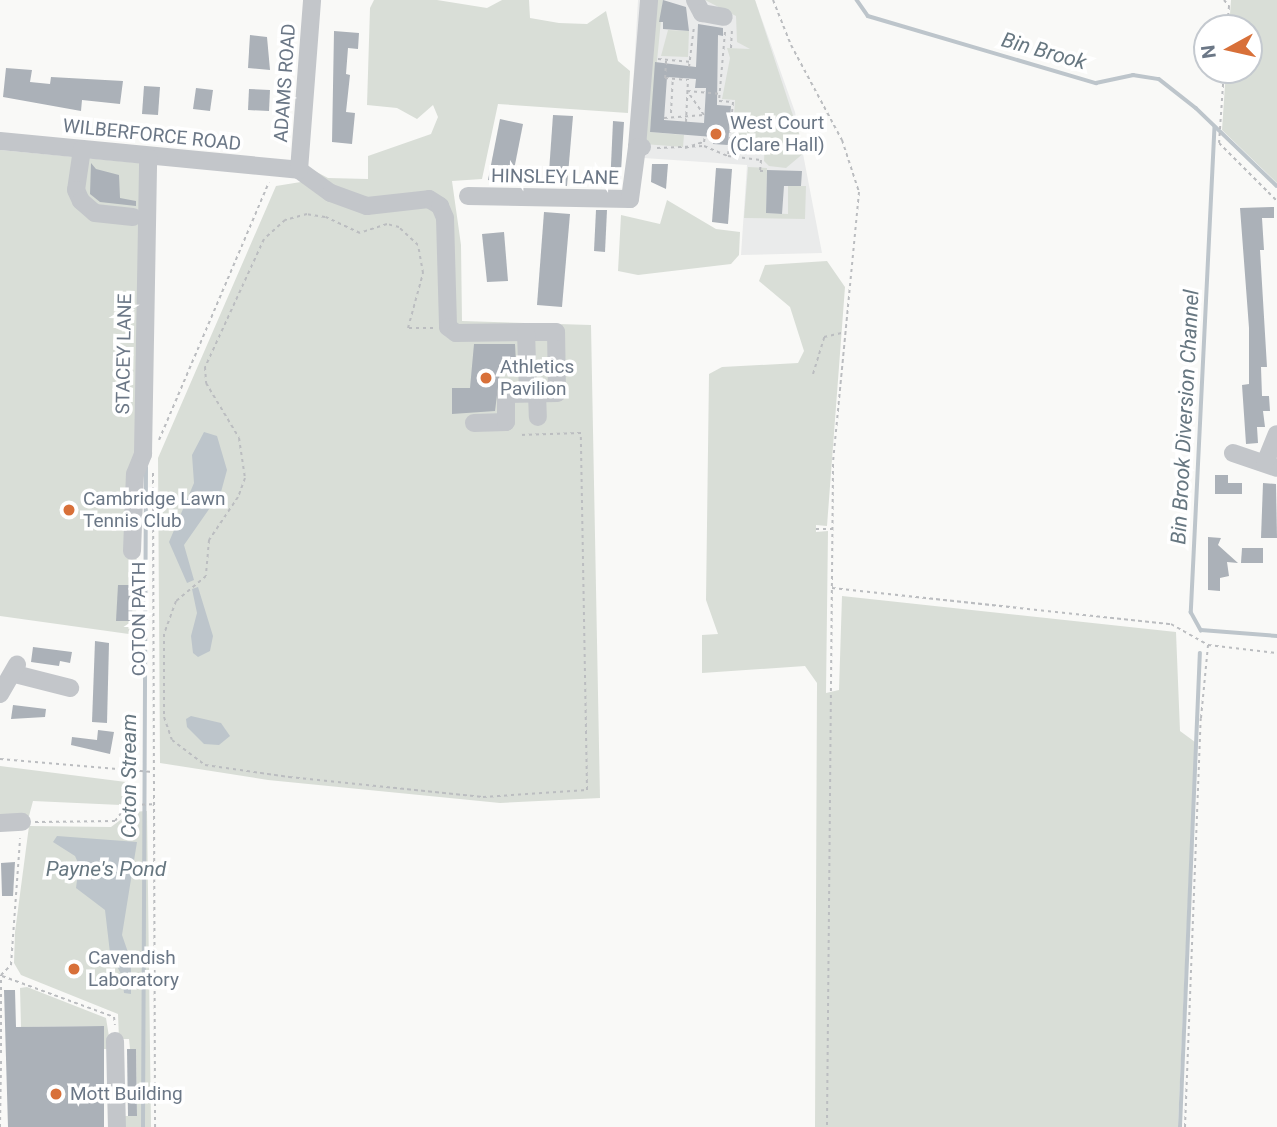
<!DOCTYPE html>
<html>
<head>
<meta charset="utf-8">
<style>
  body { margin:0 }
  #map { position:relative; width:1277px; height:1127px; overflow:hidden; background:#f9f9f7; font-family:Roboto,sans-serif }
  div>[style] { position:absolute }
  .built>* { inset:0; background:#eaebeb }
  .green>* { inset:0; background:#d9ded7 }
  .water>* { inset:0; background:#bdc5cb }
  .stream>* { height:3.5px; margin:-1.75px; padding:0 1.75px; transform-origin:1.75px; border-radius:1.75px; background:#bdc5cb }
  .building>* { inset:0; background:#abb1b8 }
  .path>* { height:2px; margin-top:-1px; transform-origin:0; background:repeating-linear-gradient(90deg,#bbbdc0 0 3.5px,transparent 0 7px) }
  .minor>* { height:18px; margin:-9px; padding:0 9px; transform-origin:9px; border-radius:9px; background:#c3c6ca }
  .dots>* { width:19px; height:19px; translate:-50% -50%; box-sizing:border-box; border:4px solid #fff; border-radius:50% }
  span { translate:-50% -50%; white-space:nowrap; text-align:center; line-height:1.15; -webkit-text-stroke:7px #fff; paint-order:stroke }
  .street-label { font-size:19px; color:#6b7786 }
  .poi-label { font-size:19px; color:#6b7786 }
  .left { translate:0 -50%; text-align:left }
  .water-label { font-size:21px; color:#677781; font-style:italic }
  .north { position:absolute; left:1193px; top:14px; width:70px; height:70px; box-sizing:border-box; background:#fff; border:2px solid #c4c9cf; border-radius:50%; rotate:262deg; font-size:19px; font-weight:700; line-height:28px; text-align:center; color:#6b7786 }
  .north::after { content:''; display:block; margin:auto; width:24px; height:32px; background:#d87039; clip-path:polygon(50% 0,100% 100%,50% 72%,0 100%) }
</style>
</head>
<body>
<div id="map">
  <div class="built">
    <div style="clip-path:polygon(638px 0,755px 0,795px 112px,822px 253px,741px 255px,747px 165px,629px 157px)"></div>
  </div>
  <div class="green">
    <div style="clip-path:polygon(374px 0,437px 0,487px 8px,502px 0,529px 0,530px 18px,559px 23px,587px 24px,606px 11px,618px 61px,630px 71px,628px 113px,498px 104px,482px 179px,452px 181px,461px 245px,462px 321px,591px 325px,600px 798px,500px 803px,268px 780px,160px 763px,158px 458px,276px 186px,307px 181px,311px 169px,328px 178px,368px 179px,368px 156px,431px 134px,438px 117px,433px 105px,417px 119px,397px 108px,367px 105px,370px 8px)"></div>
    <div style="clip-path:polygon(652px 0,663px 0,650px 132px,684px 135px,683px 147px,644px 144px)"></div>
    <div style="clip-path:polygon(705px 0,755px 0,805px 152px,786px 168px,769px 166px,764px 161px,765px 139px,746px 140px,741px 147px,732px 147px,735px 100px,722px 99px,730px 58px,727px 48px,750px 49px,737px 42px,736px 16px)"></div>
    <div style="clip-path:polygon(1231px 0,1277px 0,1277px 183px,1222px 130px,1226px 70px,1249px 70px,1249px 28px,1229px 28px)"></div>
    <div style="clip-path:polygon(668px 30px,689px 31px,688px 57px,661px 56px)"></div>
    <div style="clip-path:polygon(0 150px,140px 163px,136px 635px,0 616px)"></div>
    <div style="clip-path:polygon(748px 167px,767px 168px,766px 213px,788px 214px,788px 186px,806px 186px,805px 219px,744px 218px)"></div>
    <div style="clip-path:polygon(667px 200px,716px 229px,740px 232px,739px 255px,731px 264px,638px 275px,618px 271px,621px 215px,660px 224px)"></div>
    <div style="clip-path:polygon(827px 261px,845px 287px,827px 526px,816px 525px,816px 532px,828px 531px,826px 693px,839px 690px,842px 596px,1176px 632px,1180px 731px,1195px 742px,1178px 1127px,815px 1127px,817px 683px,805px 666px,702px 673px,702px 635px,718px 634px,706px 600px,709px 374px,722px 367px,798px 363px,804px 351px,790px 307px,759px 281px,765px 265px)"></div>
    <div style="clip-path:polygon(0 766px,126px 782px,121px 805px,33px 801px,29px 816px,0 818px)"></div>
    <div style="clip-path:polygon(147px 811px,151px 1127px,119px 1127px,119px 1116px,137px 1116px,136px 1049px,130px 1049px,129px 1039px,119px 1039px,118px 1014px,21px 975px,14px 963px,15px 932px,29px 826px,111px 827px,131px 812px)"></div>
    <div style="clip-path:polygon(27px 987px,106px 1018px,111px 1049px,104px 1049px,103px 1026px,21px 1027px,20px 988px)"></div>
  </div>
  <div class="water">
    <div style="clip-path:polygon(204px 432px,217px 436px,227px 470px,221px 492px,184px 545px,194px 580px,187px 583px,169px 542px,194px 483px,192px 455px)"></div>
    <div style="clip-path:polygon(198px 587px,213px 636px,210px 651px,198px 657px,193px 653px,191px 636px,197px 613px,192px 589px)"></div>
    <div style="clip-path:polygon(191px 716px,221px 723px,230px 736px,219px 745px,204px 744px,187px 727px,186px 719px)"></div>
    <div style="clip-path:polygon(57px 836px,137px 842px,122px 935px,131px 961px,131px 994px,124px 993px,122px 976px,110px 953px,105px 910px,76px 888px,79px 865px,75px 856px,53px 842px)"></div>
  </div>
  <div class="stream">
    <div style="left:857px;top:0;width:19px;rotate:55deg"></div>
    <div style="left:868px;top:16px;width:238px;rotate:16.4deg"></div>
    <div style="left:1096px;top:83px;width:38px;rotate:-12deg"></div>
    <div style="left:1133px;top:75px;width:26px;rotate:9deg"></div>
    <div style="left:1159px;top:79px;width:47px;rotate:38.1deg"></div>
    <div style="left:1196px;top:108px;width:112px;rotate:43.9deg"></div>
    <div style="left:1215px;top:127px;width:486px;rotate:92.8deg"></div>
    <div style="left:1191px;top:612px;width:21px;rotate:61deg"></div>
    <div style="left:1201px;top:630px;width:76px;rotate:4.5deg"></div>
    <div style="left:143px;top:1127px;width:659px;rotate:-89.74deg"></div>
    <div style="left:1180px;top:1127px;width:474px;rotate:-87.6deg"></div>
  </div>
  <div class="building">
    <div style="clip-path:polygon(663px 0,686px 7px,689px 31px,663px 29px,663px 22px,659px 22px)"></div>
    <div style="clip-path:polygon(evenodd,698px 24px,723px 28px,723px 36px,718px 35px,717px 105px,731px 106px,728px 145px,713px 144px,713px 137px,650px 132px,655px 62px,696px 67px,698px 24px,667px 77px,696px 79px,695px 88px,706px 88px,704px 123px,664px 120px,667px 77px)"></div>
    <div style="clip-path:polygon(334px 31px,359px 33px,358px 49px,348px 48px,346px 74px,350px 75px,346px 112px,355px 113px,352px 144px,332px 142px)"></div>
    <div style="clip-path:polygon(250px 35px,267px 37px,270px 70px,248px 68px)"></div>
    <div style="clip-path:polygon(6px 68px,32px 70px,30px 82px,50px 84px,51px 77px,123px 81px,120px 104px,82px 100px,81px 111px,3px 97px)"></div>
    <div style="clip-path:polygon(144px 86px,160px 87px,158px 115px,142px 114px)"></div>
    <div style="clip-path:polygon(196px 88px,213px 90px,210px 111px,193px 109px)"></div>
    <div style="clip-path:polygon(249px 89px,270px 90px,269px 111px,248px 110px)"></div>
    <div style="clip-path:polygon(553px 115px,573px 116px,567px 186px,548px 186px)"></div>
    <div style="clip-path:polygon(500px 119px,523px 124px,511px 185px,488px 180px)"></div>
    <div style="clip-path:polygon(613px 121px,624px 122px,620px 187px,610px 187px)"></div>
    <div style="clip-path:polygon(91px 163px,96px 169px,119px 175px,120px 198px,136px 201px,136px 206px,100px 202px,90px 194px)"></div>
    <div style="clip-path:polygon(652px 164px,668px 164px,666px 189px,651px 182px)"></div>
    <div style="clip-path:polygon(716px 168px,732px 169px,728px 224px,712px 222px)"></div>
    <div style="clip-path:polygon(767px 170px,802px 171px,801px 186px,784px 186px,782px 214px,766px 213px)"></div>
    <div style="clip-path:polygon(1274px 207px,1274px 218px,1262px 218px,1264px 250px,1260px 250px,1267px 367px,1261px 367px,1262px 396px,1269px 396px,1270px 411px,1263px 411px,1265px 427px,1257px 427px,1258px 443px,1246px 444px,1242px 385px,1249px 384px,1249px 328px,1240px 208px)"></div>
    <div style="clip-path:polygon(596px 210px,607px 210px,605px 252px,594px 251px)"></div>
    <div style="clip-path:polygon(544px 212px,570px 214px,562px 307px,537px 305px)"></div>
    <div style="clip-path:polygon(504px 232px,508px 281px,487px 282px,482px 234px)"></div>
    <div style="clip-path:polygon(474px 344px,515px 344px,516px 363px,501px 363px,495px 411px,452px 414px,452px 388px,470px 388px)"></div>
    <div style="clip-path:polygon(1215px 475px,1228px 475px,1228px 483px,1242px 483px,1242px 494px,1215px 494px)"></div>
    <div style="clip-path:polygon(1263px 483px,1276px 484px,1277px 538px,1261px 538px)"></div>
    <div style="clip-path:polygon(1208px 537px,1221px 538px,1218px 545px,1238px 563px,1227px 562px,1229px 576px,1220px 578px,1220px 591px,1208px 590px)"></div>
    <div style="clip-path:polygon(1242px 548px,1263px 548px,1263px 563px,1241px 563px)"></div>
    <div style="clip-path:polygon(118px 585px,133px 585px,132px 621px,116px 621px)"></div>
    <div style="clip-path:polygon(95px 641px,109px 643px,107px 723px,92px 722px)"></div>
    <div style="clip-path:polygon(33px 647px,72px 652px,70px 663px,60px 661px,59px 666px,31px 662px)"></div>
    <div style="clip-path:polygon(13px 705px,46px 709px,45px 717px,11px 719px)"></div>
    <div style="clip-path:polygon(98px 730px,114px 732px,110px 754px,71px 745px,72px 737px,97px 740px)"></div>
    <div style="clip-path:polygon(15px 862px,13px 896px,2px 896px,1px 863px)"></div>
    <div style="clip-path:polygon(4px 990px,15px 990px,16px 1027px,104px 1026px,104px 1127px,8px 1127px)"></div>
    <div style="clip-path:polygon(127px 1049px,136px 1049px,137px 1116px,128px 1116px)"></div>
  </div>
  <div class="path">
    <div style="left:773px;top:0;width:48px;rotate:68.2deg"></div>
    <div style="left:791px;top:45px;width:108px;rotate:61.8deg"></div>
    <div style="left:842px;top:140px;width:55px;rotate:71.9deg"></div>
    <div style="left:859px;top:192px;width:273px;rotate:95.5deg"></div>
    <div style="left:833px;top:464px;width:663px;rotate:90.52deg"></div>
    <div style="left:1224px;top:0;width:8px;rotate:50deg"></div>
    <div style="left:1229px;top:6px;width:22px;rotate:95deg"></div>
    <div style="left:725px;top:32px;width:69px;rotate:95deg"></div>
    <div style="left:719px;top:101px;width:14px;rotate:4deg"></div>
    <div style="left:733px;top:102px;width:54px;rotate:95.3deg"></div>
    <div style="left:731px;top:48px;width:20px;rotate:-87deg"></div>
    <div style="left:658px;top:59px;width:34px;rotate:5deg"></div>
    <div style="left:666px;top:61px;width:17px;rotate:93deg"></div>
    <div style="left:665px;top:78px;width:22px;rotate:5deg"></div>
    <div style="left:689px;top:67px;width:41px;rotate:-83deg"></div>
    <div style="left:1224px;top:70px;width:73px;rotate:93.9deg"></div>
    <div style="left:1219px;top:143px;width:82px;rotate:45deg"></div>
    <div style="left:671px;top:113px;width:33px;rotate:-87deg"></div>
    <div style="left:664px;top:118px;width:40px;rotate:-4.3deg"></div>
    <div style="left:704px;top:115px;width:29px;rotate:-125deg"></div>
    <div style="left:687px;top:91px;width:32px;rotate:5deg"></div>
    <div style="left:686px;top:122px;width:43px;rotate:-87.3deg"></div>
    <div style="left:657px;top:148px;width:47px;rotate:-2.4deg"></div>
    <div style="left:704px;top:146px;width:26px;rotate:23deg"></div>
    <div style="left:728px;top:156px;width:33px;rotate:7deg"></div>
    <div style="left:761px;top:160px;width:11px;rotate:95deg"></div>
    <div style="left:760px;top:171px;width:7px"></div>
    <div style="left:685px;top:148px;width:20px;rotate:-18deg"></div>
    <div style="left:704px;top:142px;width:6px;rotate:-81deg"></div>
    <div style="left:433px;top:328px;width:25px;rotate:180deg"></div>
    <div style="left:408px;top:328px;width:57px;rotate:-74.7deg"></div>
    <div style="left:423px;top:273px;width:28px;rotate:-100deg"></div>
    <div style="left:418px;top:245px;width:26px;rotate:-137deg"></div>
    <div style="left:399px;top:227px;width:12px;rotate:-166deg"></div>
    <div style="left:387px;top:224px;width:28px;rotate:162deg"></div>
    <div style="left:360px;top:233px;width:38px;rotate:-155deg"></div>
    <div style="left:325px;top:217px;width:18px;rotate:-171deg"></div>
    <div style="left:307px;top:214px;width:23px;rotate:165deg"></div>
    <div style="left:285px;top:220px;width:28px;rotate:138deg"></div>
    <div style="left:264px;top:239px;width:141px;rotate:114.7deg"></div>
    <div style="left:205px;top:367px;width:16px;rotate:86deg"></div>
    <div style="left:206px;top:383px;width:64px;rotate:59deg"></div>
    <div style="left:239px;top:438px;width:40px;rotate:81.5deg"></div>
    <div style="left:245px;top:478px;width:20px;rotate:110deg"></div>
    <div style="left:238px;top:497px;width:52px;rotate:124deg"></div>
    <div style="left:209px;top:540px;width:36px;rotate:95deg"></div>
    <div style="left:206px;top:576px;width:39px;rotate:140deg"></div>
    <div style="left:176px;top:601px;width:35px;rotate:110deg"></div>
    <div style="left:164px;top:634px;width:83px;rotate:90deg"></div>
    <div style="left:164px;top:717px;width:24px;rotate:71deg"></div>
    <div style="left:172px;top:740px;width:41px;rotate:37.1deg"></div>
    <div style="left:205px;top:765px;width:85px;rotate:8.1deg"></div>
    <div style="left:289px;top:777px;width:195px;rotate:5.9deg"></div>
    <div style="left:483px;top:797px;width:104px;rotate:-3.9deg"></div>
    <div style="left:587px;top:790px;width:357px;rotate:-91deg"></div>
    <div style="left:581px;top:433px;width:62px;rotate:178.2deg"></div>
    <div style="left:813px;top:374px;width:39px;rotate:-73deg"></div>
    <div style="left:824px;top:337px;width:18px;rotate:-13deg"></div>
    <div style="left:159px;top:440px;width:280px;rotate:-66.9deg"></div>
    <div style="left:153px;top:473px;width:654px;rotate:89.82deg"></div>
    <div style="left:816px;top:529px;width:16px"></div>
    <div style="left:832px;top:588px;width:341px;rotate:6.1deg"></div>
    <div style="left:1171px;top:624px;width:43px;rotate:29.6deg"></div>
    <div style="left:1208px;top:645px;width:69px;rotate:6.6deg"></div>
    <div style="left:0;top:759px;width:153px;rotate:4.9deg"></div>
    <div style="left:128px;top:805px;width:25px;rotate:-2deg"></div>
    <div style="left:35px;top:822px;width:80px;rotate:-0.7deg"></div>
    <div style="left:115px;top:821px;width:20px;rotate:-53deg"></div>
    <div style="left:127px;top:805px;width:32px;rotate:-85deg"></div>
    <div style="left:2px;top:976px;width:119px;rotate:20.1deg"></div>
    <div style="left:114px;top:1017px;width:8px;rotate:83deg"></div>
    <div style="left:1px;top:1053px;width:78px;rotate:-90deg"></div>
    <div style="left:1px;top:975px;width:14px;rotate:-45deg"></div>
    <div style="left:11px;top:965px;width:127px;rotate:-85.9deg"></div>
    <div style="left:0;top:1127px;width:66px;rotate:-89.1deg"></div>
    <div style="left:1185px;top:1127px;width:409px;rotate:-87.8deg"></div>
    <div style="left:1201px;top:718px;width:73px;rotate:-84.5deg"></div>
  </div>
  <div class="minor">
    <div style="left:695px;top:0;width:15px;rotate:62deg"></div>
    <div style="left:702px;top:13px;width:22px;rotate:10deg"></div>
    <div style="left:0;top:141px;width:300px;rotate:5.5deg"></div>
    <div style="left:299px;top:170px;width:39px;rotate:36deg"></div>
    <div style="left:331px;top:193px;width:38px;rotate:20deg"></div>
    <div style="left:367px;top:206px;width:62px;rotate:-6.4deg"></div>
    <div style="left:429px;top:199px;width:13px;rotate:32deg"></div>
    <div style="left:440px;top:206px;width:13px;rotate:67deg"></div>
    <div style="left:445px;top:218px;width:109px;rotate:88.4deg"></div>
    <div style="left:448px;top:327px;width:10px;rotate:37deg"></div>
    <div style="left:456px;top:333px;width:70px;rotate:-0.8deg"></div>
    <div style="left:642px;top:147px;width:5px;rotate:180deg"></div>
    <div style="left:637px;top:147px;width:147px;rotate:-85.3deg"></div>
    <div style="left:82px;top:149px;width:41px;rotate:98.3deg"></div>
    <div style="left:76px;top:190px;width:12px;rotate:66deg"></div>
    <div style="left:81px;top:201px;width:18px;rotate:41deg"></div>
    <div style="left:95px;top:213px;width:38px;rotate:6deg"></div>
    <div style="left:299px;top:170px;width:170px;rotate:-85.6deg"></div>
    <div style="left:468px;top:196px;width:162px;rotate:1.1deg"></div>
    <div style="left:630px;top:199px;width:52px;rotate:-82.3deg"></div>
    <div style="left:537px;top:393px;width:24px;rotate:88deg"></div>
    <div style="left:474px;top:423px;width:32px;rotate:-2deg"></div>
    <div style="left:506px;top:422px;width:28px;rotate:-90deg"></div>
    <div style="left:506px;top:394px;width:51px;rotate:-1.1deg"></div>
    <div style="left:557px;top:393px;width:61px;rotate:-90.9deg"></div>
    <div style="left:556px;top:332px;width:30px;rotate:180deg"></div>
    <div style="left:526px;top:332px;width:61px;rotate:88.1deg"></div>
    <div style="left:1233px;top:453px;width:46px;rotate:18.8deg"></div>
    <div style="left:1265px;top:463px;width:31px;rotate:-68deg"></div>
    <div style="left:132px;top:551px;width:77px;rotate:-87.8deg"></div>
    <div style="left:135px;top:474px;width:22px;rotate:-68deg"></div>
    <div style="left:143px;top:454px;width:297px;rotate:-89deg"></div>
    <div style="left:15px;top:674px;width:57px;rotate:14.3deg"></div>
    <div style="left:0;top:694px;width:34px;rotate:-60deg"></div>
    <div style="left:0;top:823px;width:22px;rotate:-3deg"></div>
    <div style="left:115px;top:1041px;width:86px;rotate:88.7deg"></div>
  </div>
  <div class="dots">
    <div style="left:716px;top:134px;background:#d87039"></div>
    <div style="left:486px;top:378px;background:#d87039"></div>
    <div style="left:69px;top:510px;background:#d87039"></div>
    <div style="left:74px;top:969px;background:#d87039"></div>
    <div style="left:56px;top:1094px;background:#d87039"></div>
  </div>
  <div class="street-label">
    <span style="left:285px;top:83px;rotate:-86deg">ADAMS ROAD</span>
    <span style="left:152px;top:135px;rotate:6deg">WILBERFORCE ROAD</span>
    <span style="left:555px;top:177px;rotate:1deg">HINSLEY LANE</span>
    <span style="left:124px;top:354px;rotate:-89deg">STACEY LANE</span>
    <span style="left:139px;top:619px;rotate:-90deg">COTON PATH</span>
  </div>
  <div class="poi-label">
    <span class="left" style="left:730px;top:134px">West Court<br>(Clare Hall)</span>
    <span class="left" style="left:500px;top:378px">Athletics<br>Pavilion</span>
    <span class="left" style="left:83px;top:510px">Cambridge Lawn<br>Tennis Club</span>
    <span class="left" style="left:88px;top:969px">Cavendish<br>Laboratory</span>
    <span class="left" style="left:70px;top:1094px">Mott Building</span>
  </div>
  <div class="water-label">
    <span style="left:1044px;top:51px;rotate:16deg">Bin Brook</span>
    <span style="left:1185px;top:417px;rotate:-87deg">Bin Brook Diversion Channel</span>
    <span style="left:129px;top:776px;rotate:-90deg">Coton Stream</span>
    <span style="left:106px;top:869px">Payne's Pond</span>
  </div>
  <div class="north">N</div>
</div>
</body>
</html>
